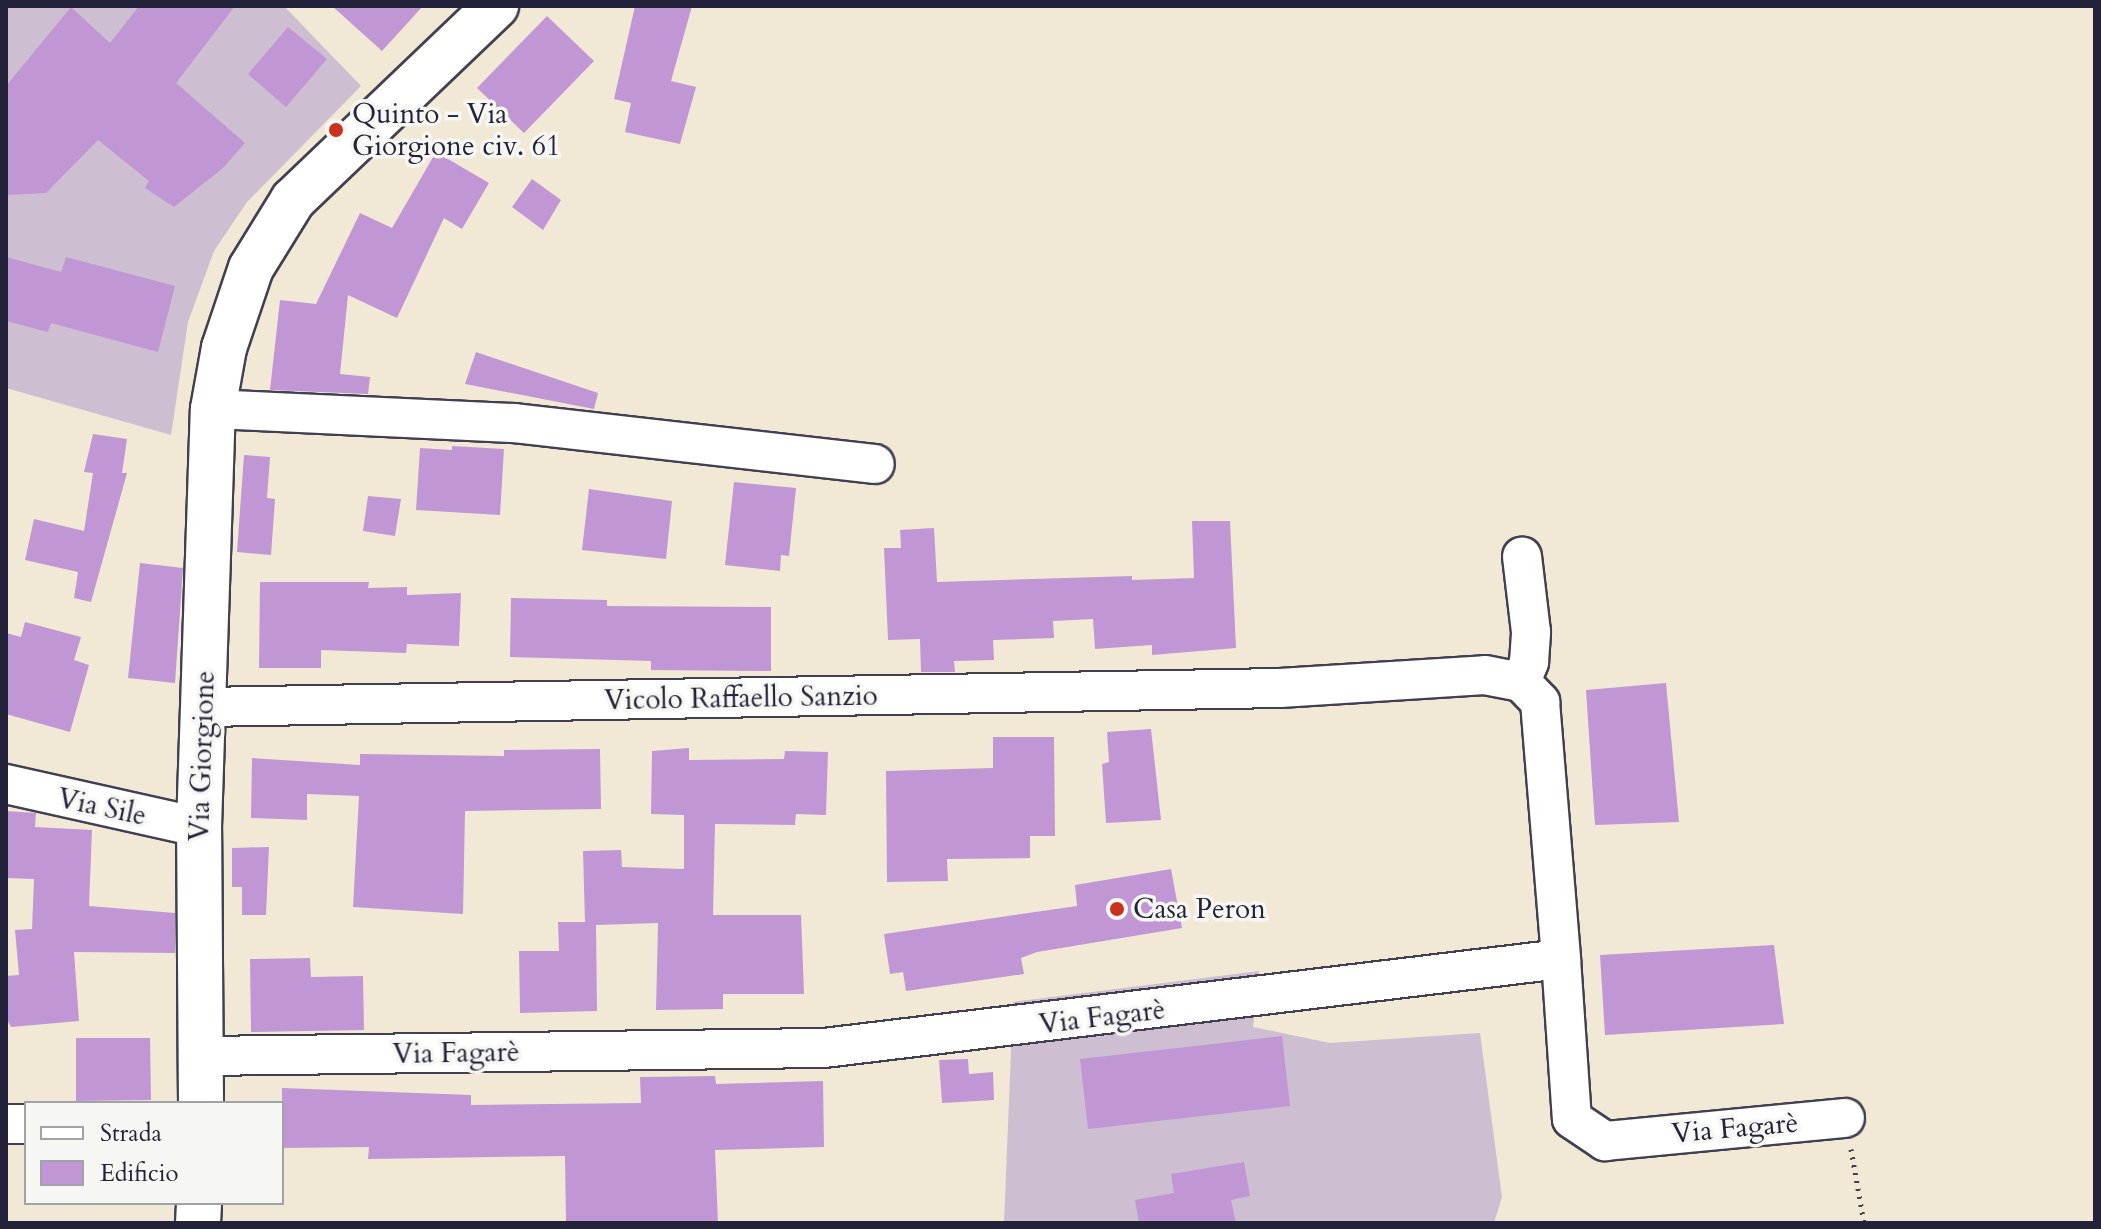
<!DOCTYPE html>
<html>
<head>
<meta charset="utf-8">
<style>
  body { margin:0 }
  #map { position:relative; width:2101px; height:1229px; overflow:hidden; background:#f1e9d5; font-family:Cardo,serif }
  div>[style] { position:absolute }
  .industrial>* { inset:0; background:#cdbed2 }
  .building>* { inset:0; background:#c097d4 }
  .path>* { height:5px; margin-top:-2.5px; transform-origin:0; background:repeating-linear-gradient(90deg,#414052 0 2px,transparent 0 8px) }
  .roads { filter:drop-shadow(2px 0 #414052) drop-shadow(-2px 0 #414052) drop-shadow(0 2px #414052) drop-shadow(0 -2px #414052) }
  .minor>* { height:38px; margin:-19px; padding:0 19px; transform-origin:19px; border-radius:19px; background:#fff }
  .tertiary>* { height:44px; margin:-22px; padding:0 22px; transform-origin:22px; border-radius:22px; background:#fff }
  .dots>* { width:22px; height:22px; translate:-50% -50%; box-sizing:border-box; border:4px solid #f6f6f2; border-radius:50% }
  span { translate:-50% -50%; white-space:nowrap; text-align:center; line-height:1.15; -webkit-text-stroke:7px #f6f6f2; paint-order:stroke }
  .poi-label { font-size:28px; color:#22223b }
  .left { translate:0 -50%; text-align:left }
  .street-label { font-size:28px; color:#22223b }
  .frame { position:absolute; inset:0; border:8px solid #22223b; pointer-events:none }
  .legend { position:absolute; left:24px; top:1101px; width:260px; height:104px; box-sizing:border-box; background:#f6f6f2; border:2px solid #a1a1a9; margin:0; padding:10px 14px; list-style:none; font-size:24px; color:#22223b }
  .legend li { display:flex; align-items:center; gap:16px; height:40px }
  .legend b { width:40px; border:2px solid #a1a1a9 }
</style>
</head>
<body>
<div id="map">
  <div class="industrial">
    <div style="clip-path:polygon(6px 6px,284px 6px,361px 86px,247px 202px,214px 251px,188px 322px,171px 435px,6px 388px)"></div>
    <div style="clip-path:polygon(1259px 971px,1253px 1027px,1330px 1043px,1480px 1033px,1502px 1197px,1494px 1223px,1004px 1223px,1013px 1002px)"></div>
  </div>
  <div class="building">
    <div style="clip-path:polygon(139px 6px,235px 6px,176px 83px,245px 143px,223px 168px,174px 207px,145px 188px,149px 181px,98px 140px,46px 193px,6px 195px,6px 86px,71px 7px,110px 43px)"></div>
    <div style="clip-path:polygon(332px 6px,423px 6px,382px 51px)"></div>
    <div style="clip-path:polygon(635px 6px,692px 6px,671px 81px,696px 87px,680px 144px,625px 132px,631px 103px,614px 99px)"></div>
    <div style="clip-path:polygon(547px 16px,594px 61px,524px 133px,477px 88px)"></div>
    <div style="clip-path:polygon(288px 27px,327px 59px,286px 107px,248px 74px)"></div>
    <div style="clip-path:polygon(436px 152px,489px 183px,462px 229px,444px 218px,397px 318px,348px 295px,340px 374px,370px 377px,368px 394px,270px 390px,280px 300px,316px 304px,360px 213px,392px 228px)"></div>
    <div style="clip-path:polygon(532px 179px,561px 200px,543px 230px,512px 207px)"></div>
    <div style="clip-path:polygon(6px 257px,61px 272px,66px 257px,175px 286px,158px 352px,51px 323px,48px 332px,6px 321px)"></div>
    <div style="clip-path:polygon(476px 352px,598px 393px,594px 409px,465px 384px)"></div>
    <div style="clip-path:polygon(93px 434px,127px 439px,122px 473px,127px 473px,91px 602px,74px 598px,78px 572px,25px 560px,34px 519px,84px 531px,93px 473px,84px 472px)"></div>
    <div style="clip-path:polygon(452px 446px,504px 449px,500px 515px,416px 510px,420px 448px,452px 450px)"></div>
    <div style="clip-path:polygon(244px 455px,270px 457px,267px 498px,275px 499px,271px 555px,237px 552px)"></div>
    <div style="clip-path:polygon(734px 482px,796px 488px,789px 556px,781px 555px,780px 571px,725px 565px)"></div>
    <div style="clip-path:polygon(589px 489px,672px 501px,666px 559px,582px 550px)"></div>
    <div style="clip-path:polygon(368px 496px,401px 499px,395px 536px,363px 531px)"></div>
    <div style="clip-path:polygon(1192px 521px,1230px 521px,1236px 648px,1152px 655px,1152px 645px,1095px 649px,1093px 619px,1053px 621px,1054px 638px,993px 640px,994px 660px,954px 661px,955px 672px,921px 672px,920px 639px,888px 640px,884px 548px,901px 548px,900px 530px,934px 528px,937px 582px,1132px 576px,1132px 580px,1194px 578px)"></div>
    <div style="clip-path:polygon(140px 563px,183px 568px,175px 683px,128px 678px)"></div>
    <div style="clip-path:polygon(260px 582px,369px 582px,368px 588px,407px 587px,407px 595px,461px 593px,459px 646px,407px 644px,406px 653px,321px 650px,321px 668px,259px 668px)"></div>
    <div style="clip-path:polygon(511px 598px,607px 600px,607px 606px,771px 607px,771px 671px,651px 670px,651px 661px,510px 657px)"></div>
    <div style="clip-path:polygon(25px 622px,81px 637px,74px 660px,89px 665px,70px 732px,6px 714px,6px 633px,21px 637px)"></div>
    <div style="clip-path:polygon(1666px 683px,1679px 822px,1595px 825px,1586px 690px)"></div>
    <div style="clip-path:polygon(1151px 729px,1161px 820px,1106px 823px,1102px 764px,1109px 762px,1107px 732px)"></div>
    <div style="clip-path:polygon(993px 737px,1054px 737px,1055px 836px,1030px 836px,1030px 858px,947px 859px,948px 881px,887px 882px,886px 771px,993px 768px)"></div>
    <div style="clip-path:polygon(689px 748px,689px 760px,784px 759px,785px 751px,828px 752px,826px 815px,796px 814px,795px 825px,715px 824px,713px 915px,801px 915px,804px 994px,723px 994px,723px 1009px,656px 1010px,658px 923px,596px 925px,597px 1011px,520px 1013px,519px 951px,559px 951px,558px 922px,585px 922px,583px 851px,621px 850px,622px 867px,684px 869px,684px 815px,651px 814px,652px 751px)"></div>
    <div style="clip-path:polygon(600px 749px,601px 809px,465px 811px,463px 914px,353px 907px,359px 796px,307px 794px,307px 820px,251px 818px,252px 758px,360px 765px,360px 754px,504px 756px,504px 750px)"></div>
    <div style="clip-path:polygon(6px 811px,36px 813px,35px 827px,92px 830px,89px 906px,175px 913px,175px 953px,74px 952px,79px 1021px,11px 1027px,6px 1018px,6px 976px,19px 975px,15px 930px,32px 929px,34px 879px,6px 878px)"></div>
    <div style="clip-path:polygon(269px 847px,266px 915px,242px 915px,242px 887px,232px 887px,232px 848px)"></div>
    <div style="clip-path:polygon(1171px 869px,1182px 928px,1037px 952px,1021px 958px,1024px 974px,906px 991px,903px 972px,890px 974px,884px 934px,1077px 906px,1075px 885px)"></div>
    <div style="clip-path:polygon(1774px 945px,1784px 1024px,1605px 1035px,1600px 955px)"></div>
    <div style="clip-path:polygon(310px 958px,311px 977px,363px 976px,364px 1030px,251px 1032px,250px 959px)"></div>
    <div style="clip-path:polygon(1282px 1036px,1290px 1106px,1088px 1129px,1080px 1059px)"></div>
    <div style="clip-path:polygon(76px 1038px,150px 1038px,151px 1100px,76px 1101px)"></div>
    <div style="clip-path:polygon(968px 1059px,969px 1074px,993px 1072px,994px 1100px,942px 1103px,939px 1060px)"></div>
    <div style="clip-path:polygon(715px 1076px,716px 1084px,823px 1081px,824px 1147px,715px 1150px,718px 1223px,566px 1223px,565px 1156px,368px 1159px,369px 1147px,282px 1148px,282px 1088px,471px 1095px,471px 1105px,641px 1103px,640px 1077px)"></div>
    <div style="clip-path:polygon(1244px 1162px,1250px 1196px,1231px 1200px,1236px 1223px,1139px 1223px,1135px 1200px,1174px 1193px,1171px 1174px)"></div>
  </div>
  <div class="path">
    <div style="left:1851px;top:1149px;width:75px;rotate:80deg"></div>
  </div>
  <div class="roads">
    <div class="minor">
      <div style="left:213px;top:409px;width:301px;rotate:2.7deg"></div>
      <div style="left:514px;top:423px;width:363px;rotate:6.5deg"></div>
      <div style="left:1521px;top:682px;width:22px;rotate:-68deg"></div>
      <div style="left:1529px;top:662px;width:30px;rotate:-86deg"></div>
      <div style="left:1531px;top:632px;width:76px;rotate:-96.8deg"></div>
      <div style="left:203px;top:707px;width:1077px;rotate:-1.01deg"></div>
      <div style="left:1280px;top:688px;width:205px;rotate:-3.6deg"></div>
      <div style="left:1485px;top:675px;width:37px;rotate:11deg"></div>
      <div style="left:1521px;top:682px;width:28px;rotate:46deg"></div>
      <div style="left:1540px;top:702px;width:258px;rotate:85.3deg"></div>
      <div style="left:6px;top:784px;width:198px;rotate:12.6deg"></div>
      <div style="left:202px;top:1056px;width:622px;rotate:-0.74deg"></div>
      <div style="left:824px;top:1048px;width:742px;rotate:-6.89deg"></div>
      <div style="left:1561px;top:959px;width:160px;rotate:86.1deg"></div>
      <div style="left:1572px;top:1119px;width:40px;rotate:34deg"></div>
      <div style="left:1605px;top:1141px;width:241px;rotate:-5.5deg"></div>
      <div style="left:6px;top:1124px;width:20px"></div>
    </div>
    <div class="tertiary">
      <div style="left:201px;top:1103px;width:276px;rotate:-90.4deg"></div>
      <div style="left:199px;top:827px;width:418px;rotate:-88.1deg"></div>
      <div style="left:213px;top:409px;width:62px;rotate:-79.8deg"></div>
      <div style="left:224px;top:348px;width:84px;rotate:-71.4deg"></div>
      <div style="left:251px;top:268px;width:80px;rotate:-58.3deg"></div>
      <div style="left:293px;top:200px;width:281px;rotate:-43.7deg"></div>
      <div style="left:198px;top:1223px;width:20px;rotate:-87deg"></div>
    </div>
  </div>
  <div class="dots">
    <div style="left:336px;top:130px;background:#c8321e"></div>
    <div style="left:1117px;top:909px;background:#c8321e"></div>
  </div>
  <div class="poi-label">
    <span class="left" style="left:352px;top:130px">Quinto - Via<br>Giorgione civ. 61</span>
    <span class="left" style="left:1133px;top:909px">Casa Peron</span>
  </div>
  <div class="street-label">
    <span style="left:741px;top:698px;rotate:-1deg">Vicolo Raffaello Sanzio</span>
    <span style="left:202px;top:756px;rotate:-88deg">Via Giorgione</span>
    <span style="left:102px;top:807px;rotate:12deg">Via Sile</span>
    <span style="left:1102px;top:1017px;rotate:-7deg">Via Fagarè</span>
    <span style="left:456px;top:1053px;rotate:-1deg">Via Fagarè</span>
    <span style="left:1735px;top:1128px;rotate:-5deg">Via Fagarè</span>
  </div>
  <div class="frame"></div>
  <ul class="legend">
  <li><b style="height:10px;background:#fff"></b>Strada</li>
  <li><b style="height:22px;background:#c097d4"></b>Edificio</li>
  </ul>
</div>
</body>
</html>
